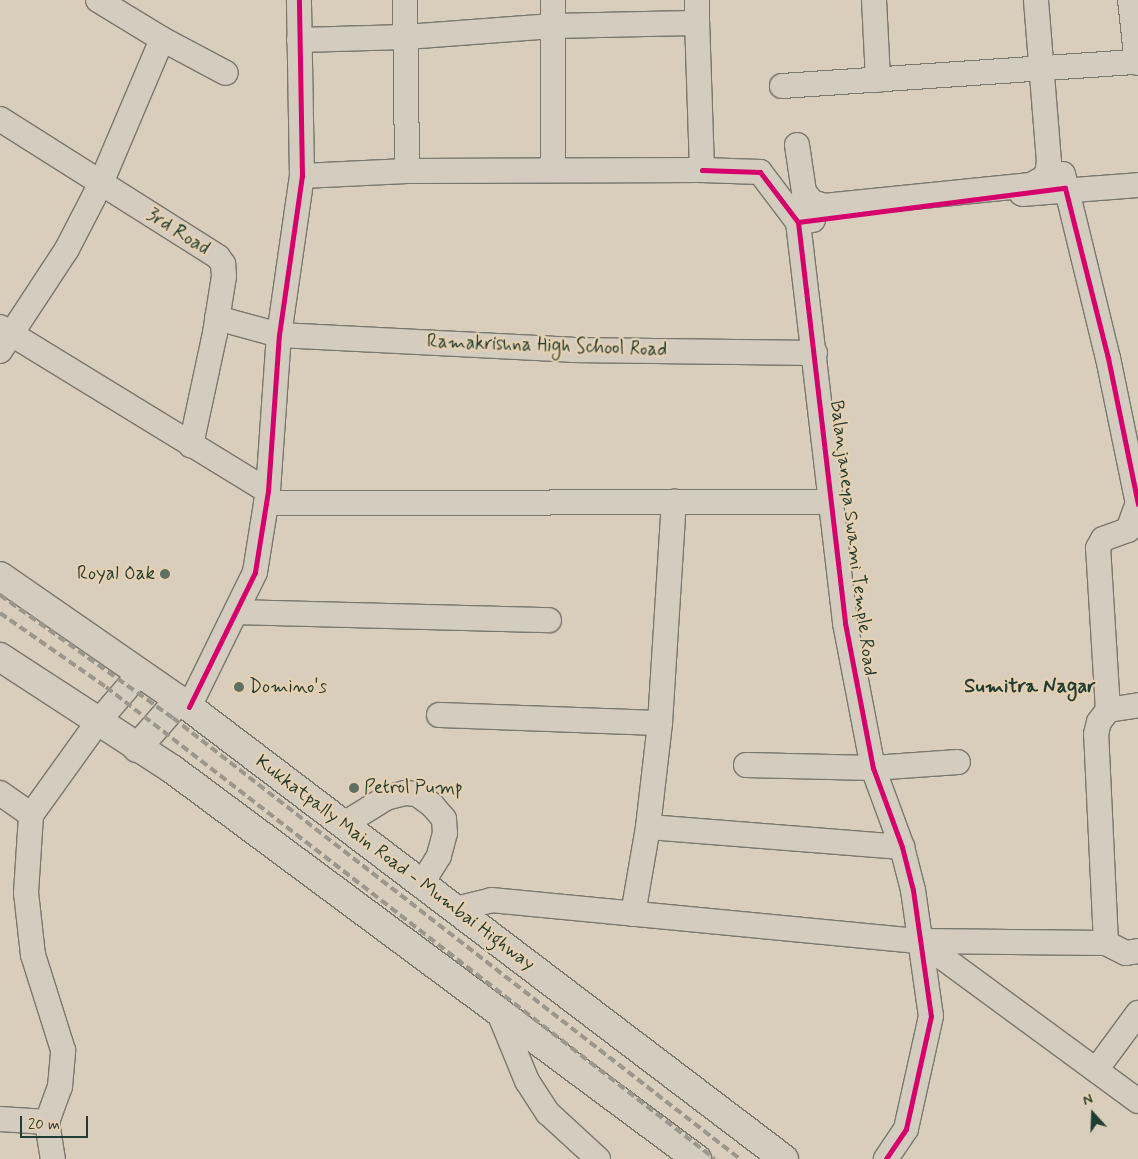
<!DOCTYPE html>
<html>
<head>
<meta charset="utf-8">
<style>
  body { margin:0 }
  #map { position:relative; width:1138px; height:1159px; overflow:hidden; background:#d9cdbc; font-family:Mynerve,sans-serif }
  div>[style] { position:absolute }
  .roads { filter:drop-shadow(1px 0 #78786f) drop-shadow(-1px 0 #78786f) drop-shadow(0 1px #78786f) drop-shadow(0 -1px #78786f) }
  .minor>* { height:24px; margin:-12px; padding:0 12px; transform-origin:12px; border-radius:12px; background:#d5ccc0 }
  .highway>* { height:28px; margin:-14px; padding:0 14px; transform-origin:14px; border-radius:14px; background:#d5ccc0 }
  .rail>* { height:4px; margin-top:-2px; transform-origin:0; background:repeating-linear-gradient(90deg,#99978e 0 8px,transparent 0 12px) }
  .cycleway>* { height:5px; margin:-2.5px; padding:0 2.5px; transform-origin:2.5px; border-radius:2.5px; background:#d6006c }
  .dots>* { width:14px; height:14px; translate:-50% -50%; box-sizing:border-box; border:2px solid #e6d0af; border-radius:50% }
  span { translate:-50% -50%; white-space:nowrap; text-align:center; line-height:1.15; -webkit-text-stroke:4.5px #e6d0af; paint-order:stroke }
  .street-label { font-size:19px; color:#1f3d34 }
  .poi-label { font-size:19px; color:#1f3d34 }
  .right { translate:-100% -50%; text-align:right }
  .left { translate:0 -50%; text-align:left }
  .neighbourhood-label { font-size:20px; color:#1f3d34; font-weight:700 }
  .north { position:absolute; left:1068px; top:1089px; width:50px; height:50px; -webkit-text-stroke:4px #e6d0af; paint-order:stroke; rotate:340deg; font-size:14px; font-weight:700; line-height:20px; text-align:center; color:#1f3d34 }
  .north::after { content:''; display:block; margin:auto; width:18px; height:22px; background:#1f3d34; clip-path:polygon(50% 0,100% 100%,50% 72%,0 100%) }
  .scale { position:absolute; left:20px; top:1116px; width:68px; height:22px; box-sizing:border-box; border:2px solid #1f3d34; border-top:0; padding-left:6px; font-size:15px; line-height:18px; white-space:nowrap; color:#1f3d34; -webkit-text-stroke:4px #e6d0af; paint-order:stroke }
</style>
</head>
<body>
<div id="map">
  <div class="roads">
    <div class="minor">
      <div style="left:405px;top:0;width:171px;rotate:89.3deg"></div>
      <div style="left:553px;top:0;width:169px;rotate:90deg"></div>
      <div style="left:874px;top:0;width:80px;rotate:87.1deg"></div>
      <div style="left:1130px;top:0;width:63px;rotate:83.7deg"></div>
      <div style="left:162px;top:39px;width:72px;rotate:28deg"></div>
      <div style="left:299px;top:40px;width:107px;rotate:-1.6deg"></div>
      <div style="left:406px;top:37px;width:147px;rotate:-4.3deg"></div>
      <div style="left:553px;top:26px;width:144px;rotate:-1.2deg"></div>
      <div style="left:697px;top:23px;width:23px;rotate:-90deg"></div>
      <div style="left:782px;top:86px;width:357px;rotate:-3.9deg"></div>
      <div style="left:0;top:119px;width:258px;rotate:32.3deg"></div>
      <div style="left:218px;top:257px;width:9px;rotate:54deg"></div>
      <div style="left:223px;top:264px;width:12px;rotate:85deg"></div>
      <div style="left:224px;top:276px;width:58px;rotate:99deg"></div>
      <div style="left:215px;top:333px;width:115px;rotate:102.1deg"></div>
      <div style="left:797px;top:145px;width:48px;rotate:81.5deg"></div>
      <div style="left:804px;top:192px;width:13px;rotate:51deg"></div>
      <div style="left:812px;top:202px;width:13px;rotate:18deg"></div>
      <div style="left:824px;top:206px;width:208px;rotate:-5.8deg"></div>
      <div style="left:1031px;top:185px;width:13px;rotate:-29deg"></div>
      <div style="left:1042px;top:179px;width:7px;rotate:-45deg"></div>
      <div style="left:1047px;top:174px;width:12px;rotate:-81deg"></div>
      <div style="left:1049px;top:162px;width:163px;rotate:-94.6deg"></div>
      <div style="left:702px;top:170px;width:58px;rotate:2deg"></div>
      <div style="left:760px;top:172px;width:63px;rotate:52.8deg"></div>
      <div style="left:798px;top:222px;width:15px;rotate:-8deg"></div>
      <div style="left:1063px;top:174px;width:189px;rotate:76.3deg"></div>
      <div style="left:1108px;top:358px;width:149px;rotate:78.4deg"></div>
      <div style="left:302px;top:176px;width:105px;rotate:-2.7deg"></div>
      <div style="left:407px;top:171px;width:295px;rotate:-0.2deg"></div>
      <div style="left:702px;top:170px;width:147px;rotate:-91.9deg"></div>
      <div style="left:1022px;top:194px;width:116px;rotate:-4.4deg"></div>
      <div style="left:798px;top:222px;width:404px;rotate:83.3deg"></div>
      <div style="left:845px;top:623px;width:148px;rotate:79.1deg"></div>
      <div style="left:873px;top:768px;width:84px;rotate:69.8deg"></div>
      <div style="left:902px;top:847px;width:44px;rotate:75.7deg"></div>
      <div style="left:913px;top:890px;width:127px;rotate:81.9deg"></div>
      <div style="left:931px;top:1016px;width:116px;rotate:102.5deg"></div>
      <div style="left:906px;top:1129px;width:36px;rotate:124deg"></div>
      <div style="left:217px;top:318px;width:64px;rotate:15.3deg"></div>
      <div style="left:279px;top:335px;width:293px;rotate:2.9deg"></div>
      <div style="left:572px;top:350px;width:243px;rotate:0.7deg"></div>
      <div style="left:0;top:327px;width:314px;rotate:31.5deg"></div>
      <div style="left:0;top:351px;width:122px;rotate:-56.7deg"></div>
      <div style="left:67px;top:249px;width:74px;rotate:-62.7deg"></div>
      <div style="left:101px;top:183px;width:156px;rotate:-67deg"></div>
      <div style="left:162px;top:39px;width:75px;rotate:-148.6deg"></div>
      <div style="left:266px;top:503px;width:566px;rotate:-0.1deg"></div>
      <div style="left:236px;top:612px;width:313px;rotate:1.5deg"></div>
      <div style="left:189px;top:707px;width:150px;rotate:-63.9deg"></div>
      <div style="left:255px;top:572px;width:82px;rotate:-80.9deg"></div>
      <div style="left:268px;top:491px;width:156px;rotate:-86deg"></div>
      <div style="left:279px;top:335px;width:161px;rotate:-81.8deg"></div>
      <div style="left:302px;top:176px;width:176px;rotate:-91deg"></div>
      <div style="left:1108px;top:710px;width:162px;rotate:-93.5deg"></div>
      <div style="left:1098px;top:548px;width:10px;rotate:-61deg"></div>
      <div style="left:1103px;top:539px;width:27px;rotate:-20deg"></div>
      <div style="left:1128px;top:530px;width:27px;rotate:-70deg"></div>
      <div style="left:439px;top:715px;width:221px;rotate:2.1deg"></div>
      <div style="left:746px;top:765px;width:127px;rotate:1.4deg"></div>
      <div style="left:873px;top:768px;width:85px;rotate:-4deg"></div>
      <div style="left:0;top:793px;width:38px;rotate:35deg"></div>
      <div style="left:344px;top:824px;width:49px;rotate:-31.8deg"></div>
      <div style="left:386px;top:798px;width:20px;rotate:-15deg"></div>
      <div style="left:405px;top:793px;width:12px;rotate:5deg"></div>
      <div style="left:417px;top:794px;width:19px;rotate:36deg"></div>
      <div style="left:432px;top:805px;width:18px;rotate:49deg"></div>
      <div style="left:444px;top:819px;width:14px;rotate:86deg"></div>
      <div style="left:445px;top:833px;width:24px;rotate:105deg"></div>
      <div style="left:439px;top:856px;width:32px;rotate:122deg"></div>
      <div style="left:648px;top:827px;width:255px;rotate:4.5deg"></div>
      <div style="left:456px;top:909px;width:36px;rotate:-14deg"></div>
      <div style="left:491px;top:900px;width:431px;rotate:5.5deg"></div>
      <div style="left:920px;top:941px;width:186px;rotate:0.6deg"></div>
      <div style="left:1106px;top:943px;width:22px;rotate:27deg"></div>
      <div style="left:1126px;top:953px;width:12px;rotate:-9deg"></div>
      <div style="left:633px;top:914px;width:88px;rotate:-80.2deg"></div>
      <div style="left:648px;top:827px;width:105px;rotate:-83.4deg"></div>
      <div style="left:660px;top:723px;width:222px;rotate:-86.4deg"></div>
      <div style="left:920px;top:941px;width:270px;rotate:36.3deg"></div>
      <div style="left:1106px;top:943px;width:209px;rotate:-92.7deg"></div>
      <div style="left:1096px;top:734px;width:12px;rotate:-76deg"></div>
      <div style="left:1099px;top:722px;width:15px;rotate:-53deg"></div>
      <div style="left:1108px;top:710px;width:30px;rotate:-9deg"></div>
      <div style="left:499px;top:1013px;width:74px;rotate:67.6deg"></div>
      <div style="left:527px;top:1081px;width:38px;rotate:57deg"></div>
      <div style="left:548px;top:1113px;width:68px;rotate:42.6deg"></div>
      <div style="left:1096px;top:1070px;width:71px;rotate:-53.6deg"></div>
      <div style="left:0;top:1119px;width:47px;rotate:3.7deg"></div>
      <div style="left:47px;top:1122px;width:37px;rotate:-70deg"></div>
      <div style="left:60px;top:1087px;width:37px;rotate:-85deg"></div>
      <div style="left:63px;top:1050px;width:100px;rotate:-107.5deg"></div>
      <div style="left:33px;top:955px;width:62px;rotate:-96.4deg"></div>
      <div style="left:26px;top:893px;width:78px;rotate:-86.3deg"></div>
      <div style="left:31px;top:815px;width:113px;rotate:-54.3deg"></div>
      <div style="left:97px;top:723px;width:66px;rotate:-49.3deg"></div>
      <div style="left:47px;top:1122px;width:37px;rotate:81deg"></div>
    </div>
    <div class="highway">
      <div style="left:0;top:576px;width:230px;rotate:34.7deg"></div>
      <div style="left:189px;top:707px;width:747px;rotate:37.22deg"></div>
      <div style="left:0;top:657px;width:205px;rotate:33.1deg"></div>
      <div style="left:172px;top:769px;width:654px;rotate:36.61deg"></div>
      <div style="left:137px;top:748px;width:64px;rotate:-48.8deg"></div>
    </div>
  </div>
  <div class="rail">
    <div style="left:0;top:595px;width:212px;rotate:35.4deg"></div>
    <div style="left:173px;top:718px;width:718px;rotate:37.87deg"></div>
    <div style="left:0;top:613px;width:129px;rotate:34.9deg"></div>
    <div style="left:106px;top:687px;width:770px;rotate:37.78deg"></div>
  </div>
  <div class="cycleway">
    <div style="left:702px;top:170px;width:58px;rotate:2deg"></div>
    <div style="left:760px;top:172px;width:63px;rotate:52.8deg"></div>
    <div style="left:798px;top:222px;width:269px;rotate:-7.3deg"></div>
    <div style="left:1065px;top:188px;width:175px;rotate:75.8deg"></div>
    <div style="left:1108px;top:358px;width:149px;rotate:78.4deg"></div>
    <div style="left:798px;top:222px;width:404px;rotate:83.3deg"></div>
    <div style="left:845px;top:623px;width:148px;rotate:79.1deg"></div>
    <div style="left:873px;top:768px;width:84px;rotate:69.8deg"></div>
    <div style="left:902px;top:847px;width:44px;rotate:75.7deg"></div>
    <div style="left:913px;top:890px;width:127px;rotate:81.9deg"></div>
    <div style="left:931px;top:1016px;width:116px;rotate:102.5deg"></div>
    <div style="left:906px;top:1129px;width:36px;rotate:124deg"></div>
    <div style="left:189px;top:707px;width:150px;rotate:-63.9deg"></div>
    <div style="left:255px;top:572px;width:82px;rotate:-80.9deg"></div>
    <div style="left:268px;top:491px;width:156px;rotate:-86deg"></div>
    <div style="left:279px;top:335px;width:161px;rotate:-81.8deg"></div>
    <div style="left:302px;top:176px;width:176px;rotate:-91deg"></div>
  </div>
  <div class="dots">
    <div style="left:165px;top:574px;background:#606f64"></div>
    <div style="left:239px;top:687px;background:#606f64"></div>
    <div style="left:354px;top:788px;background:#606f64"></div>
  </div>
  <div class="street-label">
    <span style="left:178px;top:232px;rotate:32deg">3rd Road</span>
    <span style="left:547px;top:346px;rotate:2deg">Ramakrishna High School Road</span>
    <span style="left:853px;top:538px;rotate:83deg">Balanjaneya Swami Temple Road</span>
    <span style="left:395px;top:863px;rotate:37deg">Kukkatpally Main Road - Mumbai Highway</span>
  </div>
  <div class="poi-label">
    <span class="right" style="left:155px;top:574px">Royal Oak</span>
    <span class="left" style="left:249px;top:687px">Domino's</span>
    <span class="left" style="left:364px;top:788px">Petrol Pump</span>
  </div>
  <div class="neighbourhood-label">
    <span style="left:1030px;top:686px">Sumitra Nagar</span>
  </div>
  <div class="north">N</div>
  <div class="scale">20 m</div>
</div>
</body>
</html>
